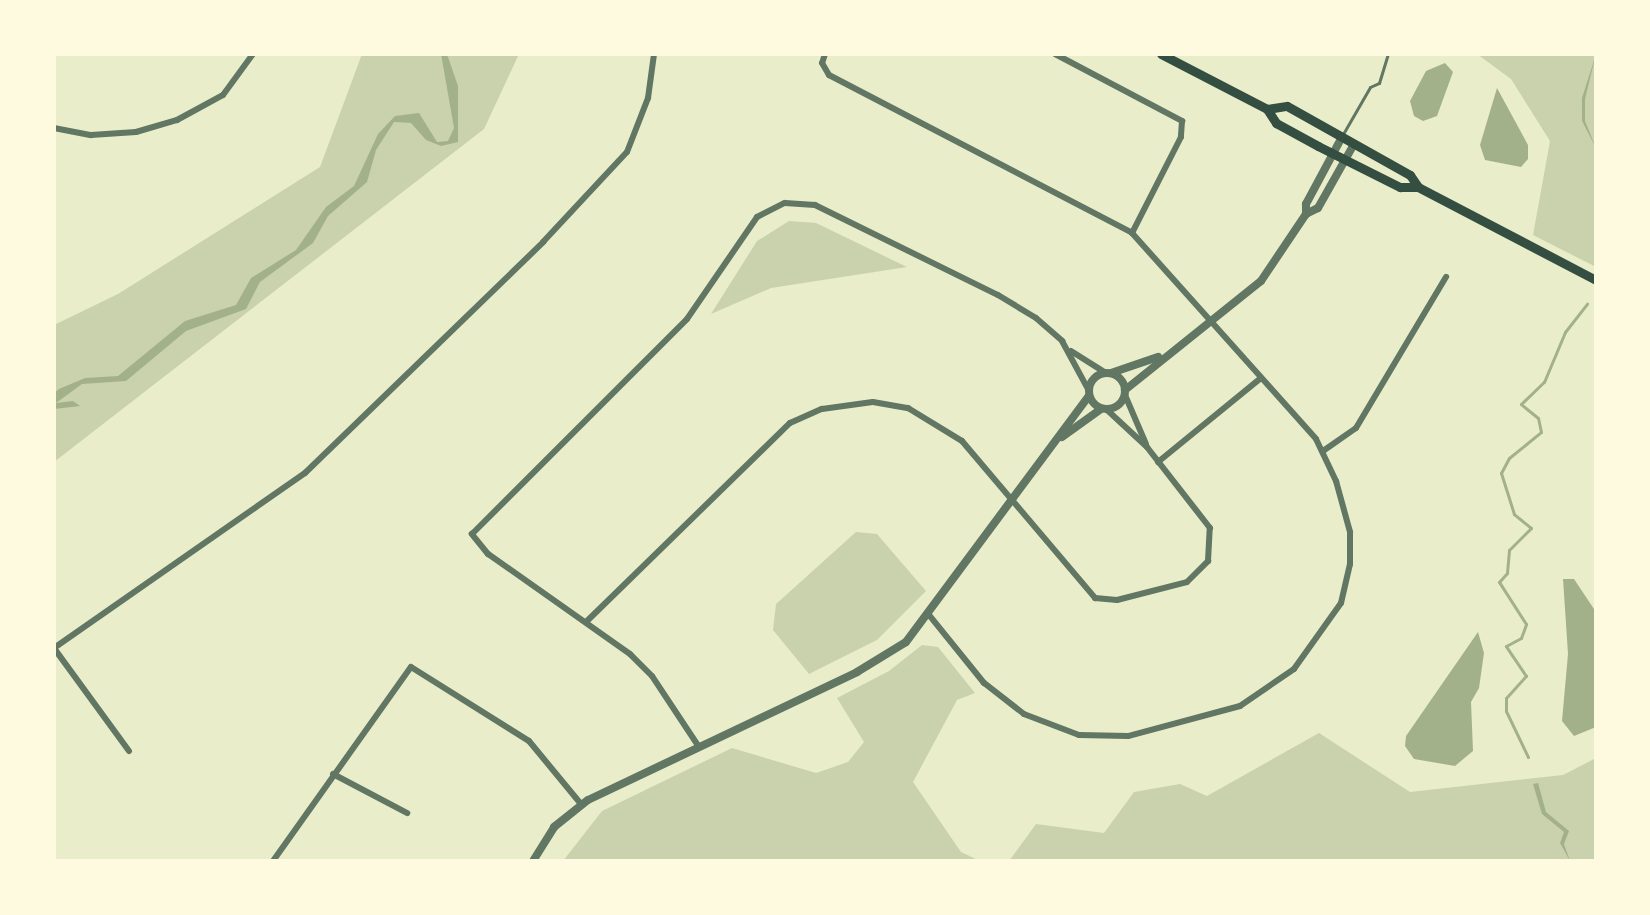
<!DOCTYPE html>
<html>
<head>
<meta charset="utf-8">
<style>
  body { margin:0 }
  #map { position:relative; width:1650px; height:915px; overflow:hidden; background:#e9edc9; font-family:Inter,sans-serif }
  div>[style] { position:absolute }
  .green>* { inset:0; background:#cad2ad }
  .water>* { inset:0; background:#a3b18a }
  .stream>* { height:3px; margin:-1.5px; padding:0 1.5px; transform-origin:1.5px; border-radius:1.5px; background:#a3b18a }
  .service>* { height:3px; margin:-1.5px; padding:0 1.5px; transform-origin:1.5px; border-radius:1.5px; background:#617663 }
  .minor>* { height:6px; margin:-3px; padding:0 3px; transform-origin:3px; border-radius:3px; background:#617663 }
  .tertiary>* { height:8px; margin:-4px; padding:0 4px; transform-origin:4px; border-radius:4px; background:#617663 }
  .tertiary>.ring { margin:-4px; padding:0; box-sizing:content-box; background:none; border:8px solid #617663; border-radius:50% }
  .primary>* { height:9px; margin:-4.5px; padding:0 4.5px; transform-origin:4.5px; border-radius:4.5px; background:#344e41 }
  span { translate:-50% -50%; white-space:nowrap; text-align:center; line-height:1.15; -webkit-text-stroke:5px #fefae0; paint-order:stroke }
  .frame { position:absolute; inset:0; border:56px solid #fefae0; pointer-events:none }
</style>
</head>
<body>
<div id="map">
  <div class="green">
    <div style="clip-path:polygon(362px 54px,519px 54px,484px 129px,54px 462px,54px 325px,118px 294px,320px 167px)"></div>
    <div style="clip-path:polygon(1477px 54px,1596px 54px,1596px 267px,1533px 235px,1550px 141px,1511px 79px)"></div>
    <div style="clip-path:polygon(789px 221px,816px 223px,907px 267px,771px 288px,711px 314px,757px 241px)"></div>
    <div style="clip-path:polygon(856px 532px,877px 534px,926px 591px,877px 640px,809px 674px,773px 630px,776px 604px)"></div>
    <div style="clip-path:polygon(922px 645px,938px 647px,975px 693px,957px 700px,913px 782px,961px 852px,980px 861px,563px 861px,602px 811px,732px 748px,816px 773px,848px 762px,864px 742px,837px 698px,889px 671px)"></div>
    <div style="clip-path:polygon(1319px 733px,1410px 792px,1563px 775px,1596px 758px,1596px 861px,1009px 861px,1036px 824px,1104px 833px,1134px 792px,1180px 784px,1207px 796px)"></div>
  </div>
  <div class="water">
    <div style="clip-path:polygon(441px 54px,447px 54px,458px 86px,458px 142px,441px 146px,426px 140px,411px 123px,394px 122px,376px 150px,367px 182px,328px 216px,313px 243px,260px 282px,246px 309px,186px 331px,126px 381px,82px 384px,56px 403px,73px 401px,80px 406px,54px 409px,54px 393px,59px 389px,85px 378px,118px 376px,185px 321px,236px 305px,251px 278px,296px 250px,326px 207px,354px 186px,378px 134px,395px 116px,419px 113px,437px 142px,448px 141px,454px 128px)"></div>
    <div style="clip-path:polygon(1596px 54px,1585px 99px,1585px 121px,1596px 148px,1582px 121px,1582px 98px)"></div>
    <div style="clip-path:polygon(1445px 63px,1453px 72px,1437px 116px,1423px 121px,1414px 116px,1410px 101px,1426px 71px)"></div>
    <div style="clip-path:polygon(1497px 88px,1528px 145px,1528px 159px,1521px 167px,1485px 160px,1480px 145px)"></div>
    <div style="clip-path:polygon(1563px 579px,1574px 579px,1596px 612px,1596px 727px,1574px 736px,1562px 721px,1568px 654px)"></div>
    <div style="clip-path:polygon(1478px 632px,1484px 653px,1479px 688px,1471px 702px,1473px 751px,1455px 766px,1414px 759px,1405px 746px,1406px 736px)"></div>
    <div style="clip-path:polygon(1538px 783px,1546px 812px,1569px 831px,1564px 844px,1570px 861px,1560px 843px,1564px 832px,1542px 814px,1533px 784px)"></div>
  </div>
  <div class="stream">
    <div style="left:1528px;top:757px;width:51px;rotate:-115.6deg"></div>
    <div style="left:1506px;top:711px;width:13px;rotate:-90deg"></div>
    <div style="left:1506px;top:698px;width:30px;rotate:-48deg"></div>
    <div style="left:1526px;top:676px;width:36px;rotate:-124deg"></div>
    <div style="left:1506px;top:646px;width:17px;rotate:-28deg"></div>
    <div style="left:1521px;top:638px;width:15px;rotate:-70deg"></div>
    <div style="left:1526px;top:624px;width:50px;rotate:-122.7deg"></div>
    <div style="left:1499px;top:582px;width:12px;rotate:-48deg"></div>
    <div style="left:1507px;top:573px;width:23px;rotate:-85deg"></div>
    <div style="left:1509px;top:550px;width:31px;rotate:-45deg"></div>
    <div style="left:1531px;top:528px;width:22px;rotate:-141deg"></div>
    <div style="left:1514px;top:514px;width:43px;rotate:-107.6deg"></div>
    <div style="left:1501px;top:473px;width:17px;rotate:-62deg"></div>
    <div style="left:1509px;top:458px;width:41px;rotate:-39.1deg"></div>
    <div style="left:1541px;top:432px;width:14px;rotate:-102deg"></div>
    <div style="left:1538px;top:418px;width:22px;rotate:-141deg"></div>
    <div style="left:1521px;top:404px;width:32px;rotate:-44deg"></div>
    <div style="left:1544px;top:382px;width:54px;rotate:-67.2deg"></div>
    <div style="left:1565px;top:332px;width:36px;rotate:-52deg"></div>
  </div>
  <div class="service">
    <div style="left:1343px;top:134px;width:54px;rotate:-60.1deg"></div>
    <div style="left:1370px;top:87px;width:10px;rotate:-24deg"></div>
    <div style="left:1379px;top:83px;width:30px;rotate:-73deg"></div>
  </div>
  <div class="minor">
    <div style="left:825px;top:54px;width:9px;rotate:108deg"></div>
    <div style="left:822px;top:63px;width:14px;rotate:60deg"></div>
    <div style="left:829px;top:75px;width:342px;rotate:27.5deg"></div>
    <div style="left:1132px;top:233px;width:276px;rotate:48.2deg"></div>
    <div style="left:1316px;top:439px;width:47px;rotate:64.5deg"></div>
    <div style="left:1336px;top:481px;width:53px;rotate:74.6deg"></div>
    <div style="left:1350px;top:532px;width:32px;rotate:90deg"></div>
    <div style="left:1350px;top:564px;width:40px;rotate:103deg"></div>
    <div style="left:1341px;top:603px;width:81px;rotate:125.5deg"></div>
    <div style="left:1294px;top:669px;width:65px;rotate:145.6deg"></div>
    <div style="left:1240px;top:706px;width:116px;rotate:165deg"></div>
    <div style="left:1128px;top:736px;width:49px;rotate:-178.8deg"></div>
    <div style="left:1079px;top:735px;width:59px;rotate:-159.1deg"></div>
    <div style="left:1024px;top:714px;width:51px;rotate:-142.2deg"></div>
    <div style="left:984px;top:683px;width:86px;rotate:-128.9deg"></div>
    <div style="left:1055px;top:54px;width:144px;rotate:27.8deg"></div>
    <div style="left:1182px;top:121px;width:16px;rotate:94deg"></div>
    <div style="left:1181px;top:137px;width:108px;rotate:117deg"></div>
    <div style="left:54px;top:128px;width:38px;rotate:11deg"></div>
    <div style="left:91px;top:135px;width:45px;rotate:-3.8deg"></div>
    <div style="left:136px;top:132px;width:43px;rotate:-16.3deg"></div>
    <div style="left:177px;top:120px;width:52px;rotate:-28.5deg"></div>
    <div style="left:223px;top:95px;width:51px;rotate:-53.8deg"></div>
    <div style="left:1071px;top:351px;width:41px;rotate:32.2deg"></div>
    <div style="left:1125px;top:395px;width:53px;rotate:66.8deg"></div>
    <div style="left:1323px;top:451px;width:40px;rotate:-34.9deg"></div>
    <div style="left:1356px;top:428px;width:176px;rotate:-59.2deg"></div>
    <div style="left:1158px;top:462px;width:133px;rotate:-39.2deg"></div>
    <div style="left:586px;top:622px;width:285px;rotate:-44.3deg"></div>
    <div style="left:790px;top:423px;width:35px;rotate:-24deg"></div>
    <div style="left:822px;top:409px;width:51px;rotate:-7.8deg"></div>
    <div style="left:873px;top:402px;width:36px;rotate:10deg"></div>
    <div style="left:908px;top:408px;width:63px;rotate:31.4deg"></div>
    <div style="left:962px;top:441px;width:206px;rotate:49.7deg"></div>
    <div style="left:1095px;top:598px;width:22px;rotate:5deg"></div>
    <div style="left:1117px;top:600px;width:72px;rotate:-14.4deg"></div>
    <div style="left:1187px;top:582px;width:30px;rotate:-45deg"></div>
    <div style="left:1208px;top:561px;width:33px;rotate:-87deg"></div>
    <div style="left:1210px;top:528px;width:103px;rotate:-127.9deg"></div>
    <div style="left:1147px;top:447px;width:54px;rotate:-137.2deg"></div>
    <div style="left:699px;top:747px;width:85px;rotate:-123.5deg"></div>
    <div style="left:652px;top:676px;width:31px;rotate:-135deg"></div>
    <div style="left:630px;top:654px;width:174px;rotate:-144.8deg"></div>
    <div style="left:488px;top:554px;width:26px;rotate:-129deg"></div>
    <div style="left:472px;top:534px;width:304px;rotate:-45deg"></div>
    <div style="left:687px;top:319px;width:124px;rotate:-55.5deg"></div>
    <div style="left:757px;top:217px;width:31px;rotate:-27deg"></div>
    <div style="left:785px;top:203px;width:30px;rotate:4deg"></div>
    <div style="left:815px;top:205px;width:204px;rotate:26.2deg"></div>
    <div style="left:998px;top:295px;width:44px;rotate:31.2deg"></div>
    <div style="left:1036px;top:318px;width:35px;rotate:41deg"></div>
    <div style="left:1062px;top:341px;width:55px;rotate:61.6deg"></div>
    <div style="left:129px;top:751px;width:127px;rotate:-126.1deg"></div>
    <div style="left:54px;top:648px;width:306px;rotate:-34.9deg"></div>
    <div style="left:305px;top:473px;width:332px;rotate:-44.1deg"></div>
    <div style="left:543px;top:242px;width:123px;rotate:-47deg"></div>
    <div style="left:627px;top:152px;width:58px;rotate:-68.7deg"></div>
    <div style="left:648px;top:98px;width:44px;rotate:-82.2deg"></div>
    <div style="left:333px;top:774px;width:84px;rotate:27.8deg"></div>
    <div style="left:273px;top:861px;width:238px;rotate:-54.6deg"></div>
    <div style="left:411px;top:667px;width:139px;rotate:32.1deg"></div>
    <div style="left:529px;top:741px;width:82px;rotate:50.5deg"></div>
  </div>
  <div class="tertiary">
    <div style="left:1306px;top:214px;width:13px;rotate:-27deg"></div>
    <div style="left:1318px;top:208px;width:73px;rotate:-60.6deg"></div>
    <div class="ring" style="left:1089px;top:373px;width:28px;height:28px"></div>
    <div style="left:1111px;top:373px;width:50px;rotate:-18.8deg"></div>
    <div style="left:1125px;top:390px;width:174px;rotate:-38.7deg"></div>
    <div style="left:1261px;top:281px;width:81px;rotate:-56.1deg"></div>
    <div style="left:1306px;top:214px;width:10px;rotate:-90deg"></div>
    <div style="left:1306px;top:204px;width:76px;rotate:-61.8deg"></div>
    <div style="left:1062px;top:437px;width:48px;rotate:-35.7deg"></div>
    <div style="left:533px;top:861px;width:40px;rotate:-58deg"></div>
    <div style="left:554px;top:827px;width:43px;rotate:-38.5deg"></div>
    <div style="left:588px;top:800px;width:298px;rotate:-25.4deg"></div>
    <div style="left:857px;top:672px;width:57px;rotate:-31.5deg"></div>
    <div style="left:906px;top:642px;width:307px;rotate:-53.4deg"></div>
  </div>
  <div class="primary">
    <div style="left:1161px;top:54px;width:119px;rotate:27.4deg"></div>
    <div style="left:1267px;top:109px;width:17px;rotate:57deg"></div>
    <div style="left:1276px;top:123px;width:48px;rotate:28.7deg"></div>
    <div style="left:1318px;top:146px;width:92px;rotate:26.6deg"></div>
    <div style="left:1400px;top:187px;width:18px"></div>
    <div style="left:1418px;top:187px;width:201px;rotate:27.6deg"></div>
    <div style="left:1267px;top:109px;width:20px;rotate:-9deg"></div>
    <div style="left:1287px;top:106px;width:141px;rotate:29.3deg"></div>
    <div style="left:1410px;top:175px;width:14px;rotate:56deg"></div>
  </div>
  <div class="frame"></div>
</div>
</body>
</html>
